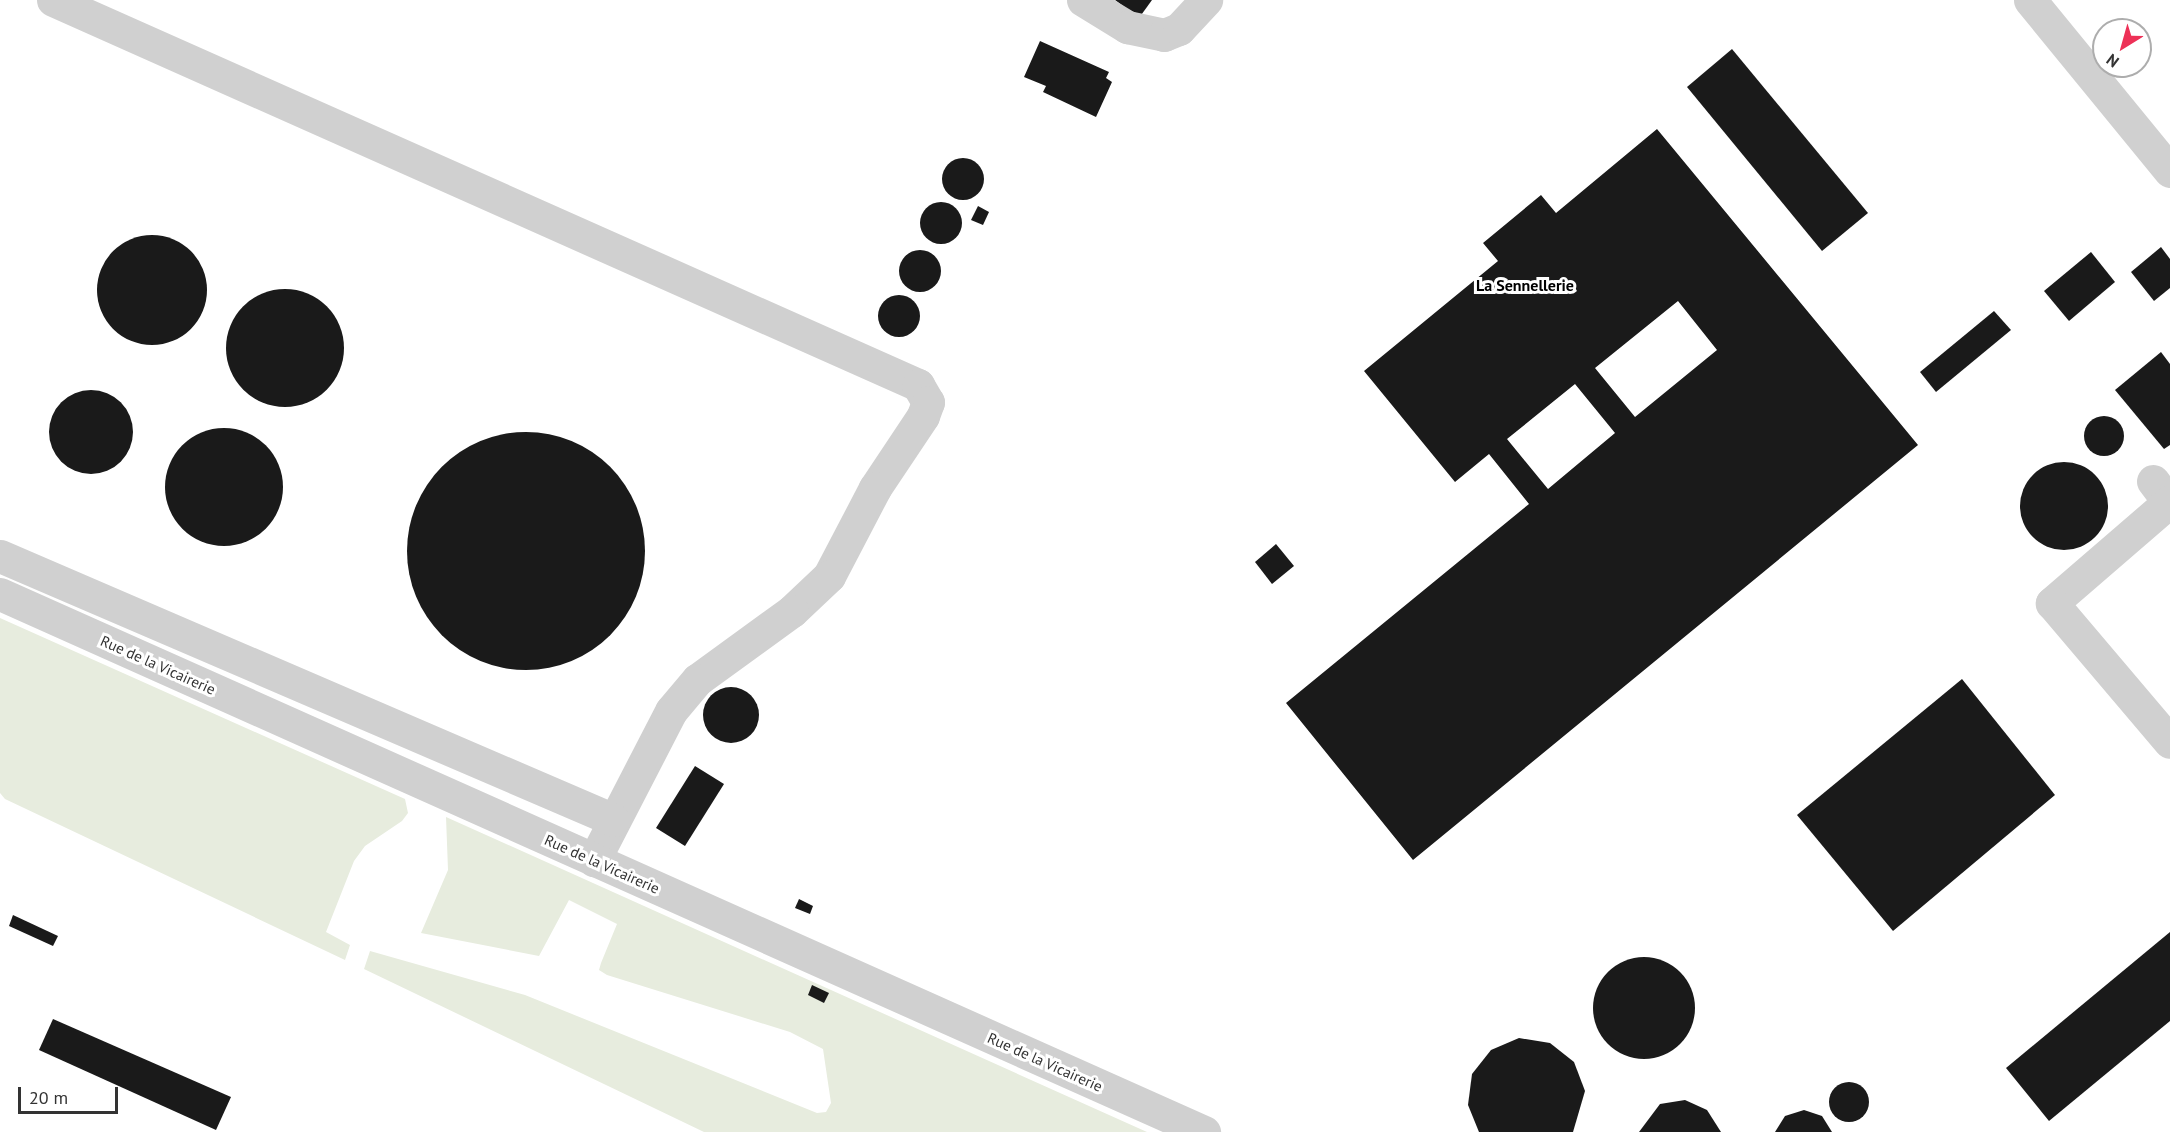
<!DOCTYPE html>
<html>
<head>
<meta charset="utf-8">
<style>
  body { margin:0 }
  #map { position:relative; width:2170px; height:1132px; overflow:hidden; background:#fff; font-family:"PT Sans",sans-serif }
  div>[style] { position:absolute }
  .green>* { inset:0; background:#e7ecde }
  .building>* { inset:0; background:#1a1a1a }
  .round { border-radius:50% }
  .minor>* { height:33px; margin:-16.5px; padding:0 16.5px; transform-origin:16.5px; border-radius:16.5px; background:#d0d0d0 }
  span { translate:-50% -50%; white-space:nowrap; text-align:center; line-height:1.15; -webkit-text-stroke:6px #fff; paint-order:stroke }
  .street-label { font-size:15px; color:#333 }
  .neighbourhood-label { font-size:16px; color:#000; font-weight:700 }
  .north { position:absolute; left:2092px; top:18px; width:60px; height:60px; box-sizing:border-box; background:#fff; border:2px solid #adadad; border-radius:50%; rotate:217deg; font-size:16px; font-weight:700; line-height:24px; text-align:center; color:#333 }
  .north::after { content:''; display:block; margin:auto; width:21px; height:27px; background:#ed3157; clip-path:polygon(50% 0,100% 100%,50% 72%,0 100%) }
  .scale { position:absolute; left:18px; top:1087px; width:100px; height:27px; box-sizing:border-box; border:3px solid #333; border-top:0; padding-left:8px; font-size:18px; line-height:21px; white-space:nowrap; color:#333; -webkit-text-stroke:4px #fff; paint-order:stroke }
</style>
</head>
<body>
<div id="map">
  <div class="green">
    <div style="clip-path:polygon(0 618px,405px 799px,408px 813px,402px 821px,365px 846px,354px 861px,326px 932px,350px 945px,345px 960px,5px 799px,0 793px)"></div>
    <div style="clip-path:polygon(446px 817px,1147px 1132px,704px 1132px,364px 969px,370px 951px,525px 995px,817px 1113px,826px 1112px,831px 1103px,823px 1049px,790px 1032px,607px 975px,599px 970px,601px 963px,617px 924px,569px 900px,539px 956px,421px 933px,448px 870px)"></div>
  </div>
  <div class="building">
    <div style="clip-path:polygon(1115px 0,1152px 0,1139px 18px)"></div>
    <div style="clip-path:polygon(1040px 41px,1109px 72px,1106px 78px,1112px 82px,1096px 117px,1043px 92px,1046px 86px,1024px 77px)"></div>
    <div style="clip-path:polygon(1732px 49px,1868px 213px,1822px 251px,1687px 87px)"></div>
    <div style="clip-path:polygon(evenodd,1657px 129px,1918px 445px,1413px 860px,1286px 703px,1529px 504px,1489px 454px,1455px 482px,1364px 371px,1498px 261px,1483px 243px,1541px 195px,1556px 213px,1657px 129px,1678px 301px,1717px 350px,1635px 417px,1595px 368px,1678px 301px,1657px 129px,1575px 384px,1615px 433px,1548px 489px,1507px 439px,1575px 384px)"></div>
    <div class="round" style="left:942px;top:158px;width:42px;height:42px"></div>
    <div class="round" style="left:920px;top:202px;width:42px;height:42px"></div>
    <div style="clip-path:polygon(978px 206px,989px 212px,983px 225px,971px 220px)"></div>
    <div class="round" style="left:97px;top:235px;width:110px;height:110px"></div>
    <div style="clip-path:polygon(2161px 247px,2170px 259px,2170px 288px,2154px 301px,2131px 272px)"></div>
    <div class="round" style="left:899px;top:250px;width:42px;height:42px"></div>
    <div style="clip-path:polygon(2091px 252px,2115px 282px,2069px 321px,2044px 291px)"></div>
    <div class="round" style="left:226px;top:289px;width:118px;height:118px"></div>
    <div class="round" style="left:878px;top:295px;width:42px;height:42px"></div>
    <div style="clip-path:polygon(1994px 311px,2011px 330px,1936px 392px,1920px 372px)"></div>
    <div style="clip-path:polygon(2161px 352px,2170px 364px,2170px 445px,2164px 449px,2115px 390px)"></div>
    <div class="round" style="left:49px;top:390px;width:84px;height:84px"></div>
    <div class="round" style="left:2084px;top:416px;width:40px;height:40px"></div>
    <div class="round" style="left:165px;top:428px;width:118px;height:118px"></div>
    <div class="round" style="left:407px;top:432px;width:238px;height:238px"></div>
    <div class="round" style="left:2020px;top:462px;width:88px;height:88px"></div>
    <div style="clip-path:polygon(1276px 544px,1294px 566px,1272px 584px,1255px 562px)"></div>
    <div style="clip-path:polygon(1962px 679px,2055px 795px,1893px 931px,1797px 815px)"></div>
    <div class="round" style="left:703px;top:687px;width:56px;height:56px"></div>
    <div style="clip-path:polygon(695px 766px,724px 784px,685px 846px,656px 828px)"></div>
    <div style="clip-path:polygon(799px 899px,813px 906px,810px 914px,795px 908px)"></div>
    <div style="clip-path:polygon(13px 915px,58px 936px,53px 946px,9px 926px)"></div>
    <div style="clip-path:polygon(2170px 932px,2170px 1021px,2049px 1121px,2006px 1068px)"></div>
    <div class="round" style="left:1593px;top:957px;width:102px;height:102px"></div>
    <div style="clip-path:polygon(812px 985px,829px 993px,824px 1003px,808px 995px)"></div>
    <div style="clip-path:polygon(53px 1019px,231px 1097px,216px 1130px,39px 1050px)"></div>
    <div style="clip-path:polygon(1519px 1038px,1550px 1043px,1574px 1062px,1585px 1091px,1573px 1132px,1479px 1132px,1468px 1105px,1472px 1074px,1491px 1050px)"></div>
    <div class="round" style="left:1829px;top:1082px;width:40px;height:40px"></div>
    <div style="clip-path:polygon(1685px 1100px,1707px 1110px,1721px 1132px,1639px 1132px,1660px 1104px)"></div>
    <div style="clip-path:polygon(1804px 1110px,1822px 1116px,1832px 1132px,1775px 1132px,1785px 1116px)"></div>
  </div>
  <div class="minor">
    <div style="left:53px;top:0;width:947px;rotate:23.99deg"></div>
    <div style="left:918px;top:385px;width:20px;rotate:60deg"></div>
    <div style="left:928px;top:402px;width:15px;rotate:110deg"></div>
    <div style="left:923px;top:416px;width:87px;rotate:123.7deg"></div>
    <div style="left:875px;top:488px;width:99px;rotate:117.6deg"></div>
    <div style="left:829px;top:576px;width:51px;rotate:136.6deg"></div>
    <div style="left:792px;top:611px;width:117px;rotate:144deg"></div>
    <div style="left:697px;top:680px;width:40px;rotate:130deg"></div>
    <div style="left:671px;top:711px;width:168px;rotate:117.3deg"></div>
    <div style="left:1083px;top:0;width:52px;rotate:31.5deg"></div>
    <div style="left:1127px;top:27px;width:38px;rotate:12deg"></div>
    <div style="left:1164px;top:35px;width:16px;rotate:-22deg"></div>
    <div style="left:1179px;top:29px;width:40px;rotate:-47deg"></div>
    <div style="left:2030px;top:0;width:221px;rotate:50.7deg"></div>
    <div style="left:2153px;top:481px;width:26px;rotate:53deg"></div>
    <div style="left:2169px;top:502px;width:155px;rotate:139.2deg"></div>
    <div style="left:2052px;top:603px;width:182px;rotate:49.7deg"></div>
    <div style="left:0;top:556px;width:668px;rotate:23.27deg"></div>
    <div style="left:0;top:594px;width:1319px;rotate:24.08deg"></div>
  </div>
  <div class="street-label">
    <span style="left:158px;top:665px;rotate:24deg">Rue de la Vicairerie</span>
    <span style="left:602px;top:864px;rotate:24deg">Rue de la Vicairerie</span>
    <span style="left:1045px;top:1062px;rotate:24deg">Rue de la Vicairerie</span>
  </div>
  <div class="neighbourhood-label">
    <span style="left:1525px;top:285px">La Sennellerie</span>
  </div>
  <div class="north">N</div>
  <div class="scale">20 m</div>
</div>
</body>
</html>
